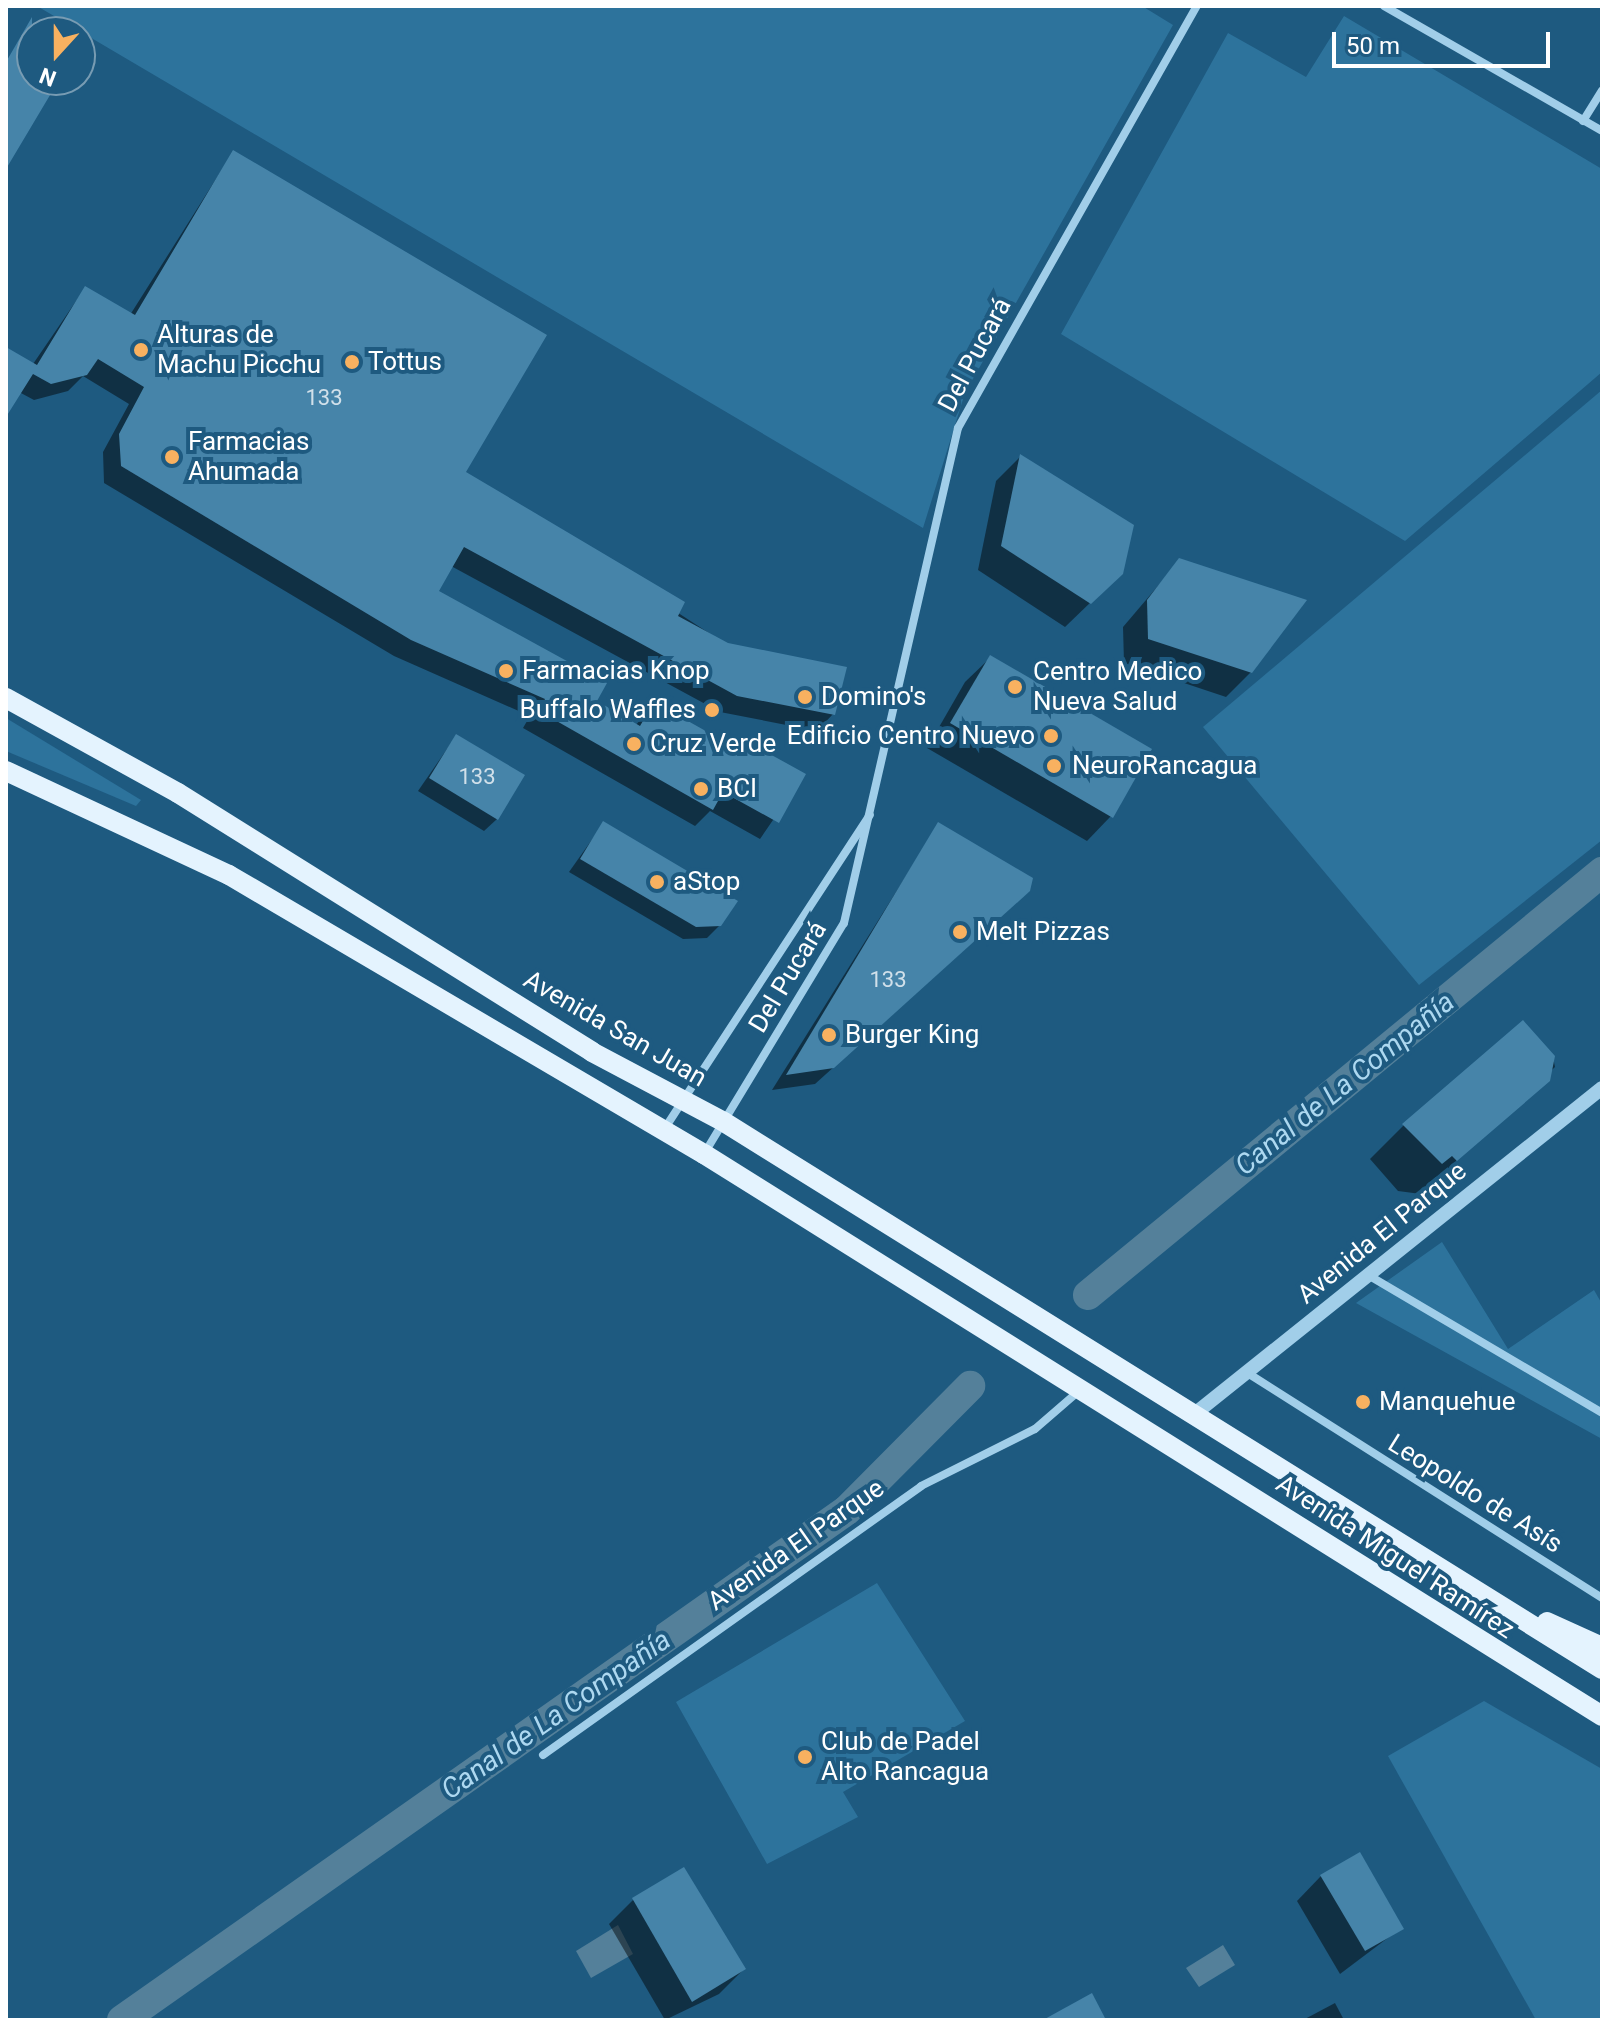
<!DOCTYPE html>
<html>
<head>
<meta charset="utf-8">
<style>
  body { margin:0 }
  #map { position:relative; width:1608px; height:2026px; overflow:hidden; background:#1e5a80; font-family:Roboto,sans-serif }
  div>[style] { position:absolute }
  .green>* { inset:0; background:#2d739c }
  .water>* { inset:0; background:#54809a }
  .shadow>* { inset:0; background:#0007 }
  .canal>* { height:30px; margin:-15px; padding:0 15px; transform-origin:15px; border-radius:15px; background:#54809a }
  .building>* { inset:0; background:#4684a9 }
  .minor>* { height:8px; margin:-4px; padding:0 4px; transform-origin:4px; border-radius:4px; background:#a1cee9 }
  .tertiary>* { height:14px; margin:-7px; padding:0 7px; transform-origin:7px; border-radius:7px; background:#a1cee9 }
  .primary>* { height:20px; margin:-10px; padding:0 10px; transform-origin:10px; border-radius:10px; background:#e4f3fe }
  .dots>* { width:22px; height:22px; translate:-50% -50%; box-sizing:border-box; border:4px solid #1e5a80; border-radius:50% }
  span { translate:-50% -50%; white-space:nowrap; text-align:center; line-height:1.15; -webkit-text-stroke:8px #1e5a80; paint-order:stroke }
  .number-label { font-size:22px; color:#d1e0ea }
  .number-label span { -webkit-text-stroke-width:0 }
  .poi-label { font-size:26px; color:#fff }
  .left { translate:0 -50%; text-align:left }
  .right { translate:-100% -50%; text-align:right }
  .street-label { font-size:26px; color:#fff }
  .water-label { font-size:28px; color:#add8f0; font-style:italic }
  .frame { position:absolute; inset:0; border:8px solid #fff; pointer-events:none }
  .north { position:absolute; left:16px; top:16px; width:80px; height:80px; box-sizing:border-box; background:#1e5a80; border:2px solid #789cb3; border-radius:50%; rotate:201deg; font-size:22px; font-weight:700; line-height:32px; text-align:center; color:#fff }
  .north::after { content:''; display:block; margin:auto; width:28px; height:36px; background:#f8b160; clip-path:polygon(50% 0,100% 100%,50% 72%,0 100%) }
  .scale { position:absolute; left:1332px; top:32px; width:218px; height:36px; box-sizing:border-box; border:4px solid #fff; border-top:0; padding-left:10px; font-size:24px; line-height:28px; white-space:nowrap; color:#fff; -webkit-text-stroke:6px #1e5a80; paint-order:stroke }
</style>
</head>
<body>
<div id="map">
  <div class="green">
    <div style="clip-path:polygon(37px 6px,1142px 6px,1173px 25px,965px 393px,923px 528px)"></div>
    <div style="clip-path:polygon(1344px 16px,1602px 169px,1602px 372px,1405px 541px,1061px 334px,1228px 33px,1306px 77px)"></div>
    <div style="clip-path:polygon(1602px 390px,1602px 840px,1419px 985px,1203px 727px)"></div>
    <div style="clip-path:polygon(6px 718px,141px 800px,136px 806px,6px 751px)"></div>
    <div style="clip-path:polygon(1442px 1242px,1508px 1349px,1594px 1290px,1602px 1304px,1602px 1439px,1356px 1303px)"></div>
    <div style="clip-path:polygon(877px 1583px,965px 1721px,843px 1792px,858px 1817px,767px 1864px,676px 1702px)"></div>
    <div style="clip-path:polygon(1484px 1701px,1602px 1769px,1602px 2020px,1536px 2020px,1388px 1756px)"></div>
  </div>
  <div class="water">
    <div style="clip-path:polygon(618px 1925px,633px 1954px,591px 1978px,576px 1951px)"></div>
    <div style="clip-path:polygon(1223px 1945px,1235px 1965px,1199px 1987px,1186px 1968px)"></div>
  </div>
  <div class="shadow">
    <div style="clip-path:polygon(233px 152px,464px 473px,833px 714px,817px 731px,720px 712px,451px 566px,436px 592px,594px 702px,635px 726px,654px 704px,742px 754px,750px 746px,804px 775px,760px 839px,710px 811px,695px 826px,523px 728px,530px 716px,394px 656px,104px 483px,103px 452px,129px 404px,83px 376px,68px 391px,34px 400px,19px 392px,6px 412px,6px 349px,33px 364px,85px 288px,130px 315px)"></div>
    <div style="clip-path:polygon(1020px 457px,1121px 573px,1065px 627px,978px 570px,996px 481px)"></div>
    <div style="clip-path:polygon(1180px 560px,1251px 672px,1226px 697px,1124px 663px,1123px 627px)"></div>
    <div style="clip-path:polygon(990px 658px,1111px 816px,1087px 841px,927px 748px,965px 682px)"></div>
    <div style="clip-path:polygon(456px 736px,497px 819px,484px 831px,418px 791px)"></div>
    <div style="clip-path:polygon(603px 824px,720px 925px,707px 938px,683px 939px,569px 872px)"></div>
    <div style="clip-path:polygon(938px 825px,1010px 908px,815px 1084px,772px 1090px)"></div>
    <div style="clip-path:polygon(1553px 1057px,1555px 1067px,1421px 1194px,1398px 1191px,1370px 1159px,1404px 1125px)"></div>
    <div style="clip-path:polygon(1321px 1876px,1401px 1928px,1340px 1974px,1297px 1901px)"></div>
    <div style="clip-path:polygon(633px 1900px,744px 1969px,719px 1994px,665px 2020px,609px 1924px)"></div>
    <div style="clip-path:polygon(1335px 2003px,1344px 2020px,1303px 2020px)"></div>
  </div>
  <div class="canal">
    <div style="left:1088px;top:1295px;width:666px;rotate:-39.45deg"></div>
    <div style="left:122px;top:2020px;width:886px;rotate:-35.12deg"></div>
    <div style="left:847px;top:1510px;width:175px;rotate:-45.2deg"></div>
  </div>
  <div class="building">
    <div style="clip-path:polygon(32px 17px,32px 80px,59px 80px,6px 169px,6px 62px)"></div>
    <div style="clip-path:polygon(233px 150px,547px 335px,466px 472px,685px 602px,678px 616px,728px 643px,847px 667px,835px 715px,737px 696px,464px 547px,439px 591px,607px 683px,597px 701px,640px 726px,654px 702px,745px 753px,750px 743px,806px 774px,779px 823px,723px 792px,713px 810px,539px 711px,545px 699px,411px 640px,121px 466px,119px 434px,144px 387px,98px 359px,87px 375px,51px 384px,33px 374px,6px 417px,6px 347px,37px 365px,85px 286px,135px 315px)"></div>
    <div style="clip-path:polygon(1020px 454px,1134px 525px,1123px 574px,1091px 604px,1001px 546px)"></div>
    <div style="clip-path:polygon(1179px 558px,1307px 600px,1252px 673px,1148px 639px,1147px 600px)"></div>
    <div style="clip-path:polygon(990px 655px,1152px 749px,1113px 818px,950px 723px)"></div>
    <div style="clip-path:polygon(456px 734px,525px 775px,498px 820px,429px 778px)"></div>
    <div style="clip-path:polygon(603px 821px,738px 901px,721px 926px,696px 927px,580px 859px)"></div>
    <div style="clip-path:polygon(938px 822px,1033px 878px,1030px 891px,834px 1068px,786px 1075px)"></div>
    <div style="clip-path:polygon(1523px 1020px,1555px 1056px,1550px 1081px,1457px 1161px,1452px 1156px,1442px 1164px,1402px 1124px)"></div>
    <div style="clip-path:polygon(1360px 1852px,1404px 1929px,1365px 1951px,1320px 1875px)"></div>
    <div style="clip-path:polygon(684px 1867px,746px 1969px,692px 2002px,632px 1898px)"></div>
    <div style="clip-path:polygon(1092px 1993px,1106px 2020px,1043px 2020px)"></div>
  </div>
  <div class="minor">
    <div style="left:1384px;top:6px;width:251px;rotate:29.8deg"></div>
    <div style="left:1583px;top:121px;width:36px;rotate:-58deg"></div>
    <div style="left:665px;top:1128px;width:374px;rotate:-56.8deg"></div>
    <div style="left:704px;top:1154px;width:270px;rotate:-58.8deg"></div>
    <div style="left:844px;top:923px;width:508px;rotate:-77.03deg"></div>
    <div style="left:958px;top:428px;width:485px;rotate:-60.5deg"></div>
    <div style="left:1368px;top:1275px;width:272px;rotate:30.5deg"></div>
    <div style="left:1246px;top:1372px;width:422px;rotate:32.4deg"></div>
    <div style="left:543px;top:1755px;width:464px;rotate:-35.4deg"></div>
    <div style="left:921px;top:1486px;width:127px;rotate:-26.6deg"></div>
    <div style="left:1035px;top:1429px;width:60px;rotate:-40.9deg"></div>
  </div>
  <div class="tertiary">
    <div style="left:1192px;top:1416px;width:525px;rotate:-38.66deg"></div>
  </div>
  <div class="primary">
    <div style="left:6px;top:698px;width:196px;rotate:28.9deg"></div>
    <div style="left:178px;top:793px;width:488px;rotate:32deg"></div>
    <div style="left:592px;top:1052px;width:149px;rotate:27.9deg"></div>
    <div style="left:724px;top:1122px;width:1034px;rotate:31.92deg"></div>
    <div style="left:6px;top:771px;width:246px;rotate:25deg"></div>
    <div style="left:229px;top:875px;width:551px;rotate:30.43deg"></div>
    <div style="left:704px;top:1154px;width:1059px;rotate:32.04deg"></div>
    <div style="left:1547px;top:1622px;width:60px;rotate:24.4deg"></div>
  </div>
  <div class="dots">
    <div style="left:141px;top:350px;background:#f8b160"></div>
    <div style="left:352px;top:362px;background:#f8b160"></div>
    <div style="left:172px;top:457px;background:#f8b160"></div>
    <div style="left:506px;top:671px;background:#f8b160"></div>
    <div style="left:1015px;top:687px;background:#f8b160"></div>
    <div style="left:805px;top:697px;background:#f8b160"></div>
    <div style="left:712px;top:710px;background:#f8b160"></div>
    <div style="left:1051px;top:736px;background:#f8b160"></div>
    <div style="left:634px;top:744px;background:#f8b160"></div>
    <div style="left:1054px;top:766px;background:#f8b160"></div>
    <div style="left:701px;top:789px;background:#f8b160"></div>
    <div style="left:657px;top:882px;background:#f8b160"></div>
    <div style="left:960px;top:932px;background:#f8b160"></div>
    <div style="left:829px;top:1035px;background:#f8b160"></div>
    <div style="left:1363px;top:1402px;background:#f8b160"></div>
    <div style="left:805px;top:1757px;background:#f8b160"></div>
  </div>
  <div class="number-label">
    <span style="left:324px;top:398px">133</span>
    <span style="left:477px;top:777px">133</span>
    <span style="left:888px;top:980px">133</span>
  </div>
  <div class="poi-label">
    <span class="left" style="left:157px;top:350px">Alturas de<br>Machu Picchu</span>
    <span class="left" style="left:368px;top:362px">Tottus</span>
    <span class="left" style="left:188px;top:457px">Farmacias<br>Ahumada</span>
    <span class="left" style="left:522px;top:671px">Farmacias Knop</span>
    <span class="left" style="left:1033px;top:687px">Centro Medico<br>Nueva Salud</span>
    <span class="left" style="left:821px;top:697px">Domino's</span>
    <span class="right" style="left:696px;top:710px">Buffalo Waffles</span>
    <span class="right" style="left:1035px;top:736px">Edificio Centro Nuevo</span>
    <span class="left" style="left:650px;top:744px">Cruz Verde</span>
    <span class="left" style="left:1072px;top:766px">NeuroRancagua</span>
    <span class="left" style="left:717px;top:789px">BCI</span>
    <span class="left" style="left:673px;top:882px">aStop</span>
    <span class="left" style="left:976px;top:932px">Melt Pizzas</span>
    <span class="left" style="left:845px;top:1035px">Burger King</span>
    <span class="left" style="left:1379px;top:1402px">Manquehue</span>
    <span class="left" style="left:821px;top:1757px">Club de Padel<br>Alto Rancagua</span>
  </div>
  <div class="street-label">
    <span style="left:975px;top:355px;rotate:-62deg">Del Pucará</span>
    <span style="left:788px;top:977px;rotate:-59deg">Del Pucará</span>
    <span style="left:615px;top:1029px;rotate:30deg">Avenida San Juan</span>
    <span style="left:1382px;top:1233px;rotate:-39deg">Avenida El Parque</span>
    <span style="left:1475px;top:1494px;rotate:32deg">Leopoldo de Asís</span>
    <span style="left:796px;top:1545px;rotate:-35deg">Avenida El Parque</span>
    <span style="left:1395px;top:1557px;rotate:33deg">Avenida Miguel Ramírez</span>
  </div>
  <div class="water-label">
    <span style="left:1345px;top:1084px;rotate:-39deg">Canal de La Compañía</span>
    <span style="left:556px;top:1715px;rotate:-35deg">Canal de La Compañía</span>
  </div>
  <div class="frame"></div>
  <div class="north">N</div>
  <div class="scale">50 m</div>
</div>
</body>
</html>
